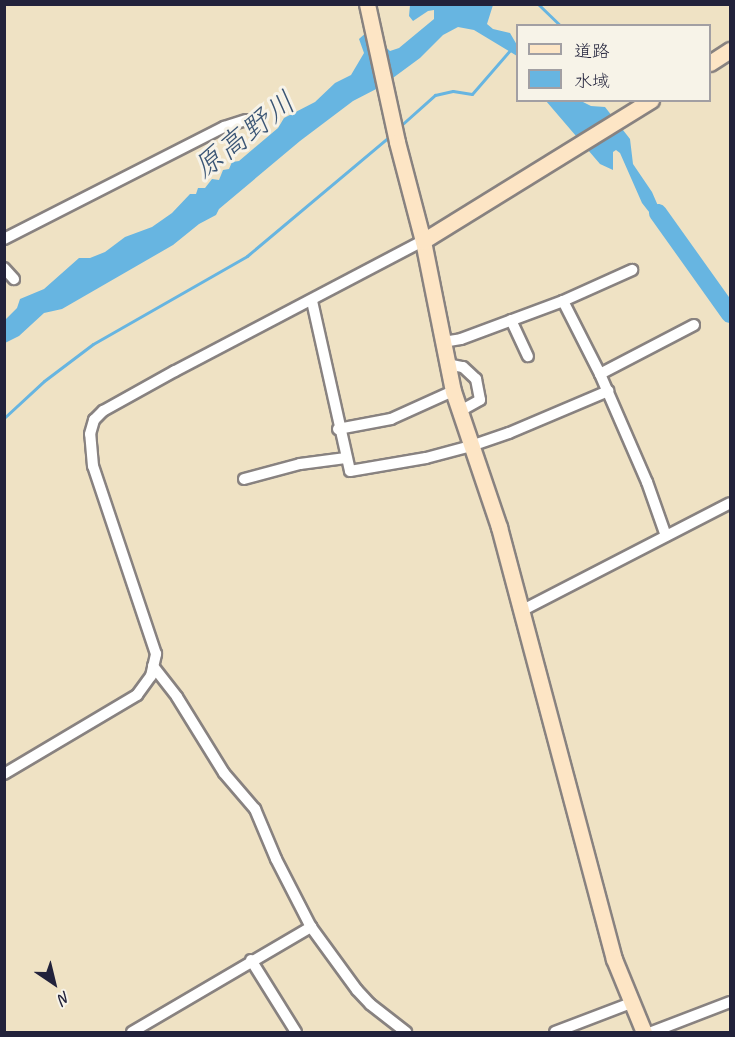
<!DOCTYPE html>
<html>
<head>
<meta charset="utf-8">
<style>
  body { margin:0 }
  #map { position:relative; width:735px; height:1037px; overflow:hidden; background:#efe2c4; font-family:Caveat,"Klee One",sans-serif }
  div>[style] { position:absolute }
  .water>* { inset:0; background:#67b5e1 }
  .stream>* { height:3px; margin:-1.5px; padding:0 1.5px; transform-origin:1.5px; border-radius:1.5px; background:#67b5e1 }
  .river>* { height:18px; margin:-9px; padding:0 9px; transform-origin:9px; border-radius:9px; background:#67b5e1 }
  .roads { filter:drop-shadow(2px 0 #888280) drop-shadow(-2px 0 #888280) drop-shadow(0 2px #888280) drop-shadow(0 -2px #888280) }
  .street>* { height:10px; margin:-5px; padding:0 5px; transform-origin:5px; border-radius:5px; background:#fff }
  .secondary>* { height:15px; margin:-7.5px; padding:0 7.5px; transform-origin:7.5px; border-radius:7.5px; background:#fde5c5 }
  span { translate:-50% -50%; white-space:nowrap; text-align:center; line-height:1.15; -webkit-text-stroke:6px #f7f3e8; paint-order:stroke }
  .water-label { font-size:30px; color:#3a5575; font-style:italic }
  .frame { position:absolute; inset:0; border:6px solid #22223b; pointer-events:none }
  .legend { position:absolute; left:516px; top:24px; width:195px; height:78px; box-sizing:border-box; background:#f7f3e8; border:2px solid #a29fa3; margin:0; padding:8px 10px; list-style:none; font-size:18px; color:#22223b }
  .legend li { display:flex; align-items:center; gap:12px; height:30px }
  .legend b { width:30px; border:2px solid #a29fa3 }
  .north { position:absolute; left:24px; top:953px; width:60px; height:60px; -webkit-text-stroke:4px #f7f3e8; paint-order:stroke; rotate:145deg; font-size:16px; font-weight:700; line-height:24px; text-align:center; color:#22223b }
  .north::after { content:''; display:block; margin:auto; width:21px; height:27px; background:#22223b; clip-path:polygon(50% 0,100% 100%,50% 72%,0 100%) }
</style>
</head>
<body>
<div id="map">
  <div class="water">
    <div style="clip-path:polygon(410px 5px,493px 5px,487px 24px,493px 29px,510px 33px,517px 45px,517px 56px,474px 30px,458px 27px,443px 35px,420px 58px,382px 86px,353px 101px,300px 141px,219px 209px,216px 215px,199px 224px,173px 245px,62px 309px,44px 313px,19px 336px,5px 343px,5px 320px,17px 308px,20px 299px,44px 289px,79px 258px,90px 258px,105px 252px,125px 237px,152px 227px,172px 213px,190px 194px,196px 194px,198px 188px,205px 188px,212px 179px,219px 180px,223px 170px,229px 169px,232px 162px,239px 161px,278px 128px,284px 118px,315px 102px,335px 83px,351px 75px,364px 53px,359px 39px,368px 31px,390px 51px,399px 48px,434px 19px,434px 10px,428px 11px,413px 21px,409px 16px)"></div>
    <div style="clip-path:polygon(546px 101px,581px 101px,591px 106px,605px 107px,630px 139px,633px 164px,652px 192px,662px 215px,682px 240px,653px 217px,642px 203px,620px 153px,616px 150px,613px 152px,613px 170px,600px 164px)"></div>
  </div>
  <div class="stream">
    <div style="left:538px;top:4px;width:32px;rotate:44deg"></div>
    <div style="left:398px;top:128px;width:50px;rotate:-41.7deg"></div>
    <div style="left:435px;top:95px;width:18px;rotate:-13deg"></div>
    <div style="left:453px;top:91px;width:19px;rotate:9deg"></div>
    <div style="left:472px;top:94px;width:60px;rotate:-49.1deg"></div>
    <div style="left:4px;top:418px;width:54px;rotate:-42.8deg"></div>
    <div style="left:44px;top:381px;width:61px;rotate:-37.1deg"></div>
    <div style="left:93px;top:344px;width:177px;rotate:-29.7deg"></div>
    <div style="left:247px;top:256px;width:188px;rotate:-40deg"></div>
  </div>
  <div class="river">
    <div style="left:658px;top:213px;width:124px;rotate:54.5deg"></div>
  </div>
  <div class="roads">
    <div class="street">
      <div style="left:4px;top:239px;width:247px;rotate:-27deg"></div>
      <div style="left:224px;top:127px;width:23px;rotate:-18deg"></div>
      <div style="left:4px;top:268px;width:15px;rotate:48deg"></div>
      <div style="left:312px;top:301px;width:174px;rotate:77.4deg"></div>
      <div style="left:350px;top:471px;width:77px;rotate:-9.7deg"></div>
      <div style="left:426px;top:458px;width:47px;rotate:-14.9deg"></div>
      <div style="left:471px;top:446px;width:40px;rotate:-18.9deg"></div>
      <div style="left:509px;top:433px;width:108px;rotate:-23deg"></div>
      <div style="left:563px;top:301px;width:82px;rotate:63.1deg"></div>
      <div style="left:600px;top:374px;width:118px;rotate:66.5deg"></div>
      <div style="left:647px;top:482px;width:57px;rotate:70.6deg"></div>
      <div style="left:511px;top:320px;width:40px;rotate:65deg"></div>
      <div style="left:443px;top:342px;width:18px;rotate:-9deg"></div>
      <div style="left:461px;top:339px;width:109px;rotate:-20.4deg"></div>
      <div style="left:563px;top:301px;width:76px;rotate:-24.2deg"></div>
      <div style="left:447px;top:364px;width:16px;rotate:11deg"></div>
      <div style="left:463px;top:367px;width:18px;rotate:43deg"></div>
      <div style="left:476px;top:379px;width:21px;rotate:79deg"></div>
      <div style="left:480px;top:400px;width:23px;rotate:151deg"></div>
      <div style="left:600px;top:374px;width:106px;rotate:-27.5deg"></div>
      <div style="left:338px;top:429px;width:54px;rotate:-10.7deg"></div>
      <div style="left:391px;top:419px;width:68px;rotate:-24.3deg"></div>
      <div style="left:244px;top:479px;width:58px;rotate:-15deg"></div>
      <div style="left:300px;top:464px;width:46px;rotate:-7.4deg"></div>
      <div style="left:521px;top:611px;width:235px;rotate:-27.3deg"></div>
      <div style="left:153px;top:666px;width:39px;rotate:52deg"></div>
      <div style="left:177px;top:697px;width:89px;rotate:58.3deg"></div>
      <div style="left:224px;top:773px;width:48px;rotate:49.3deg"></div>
      <div style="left:255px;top:809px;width:54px;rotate:67.2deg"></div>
      <div style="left:276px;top:859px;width:76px;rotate:62.8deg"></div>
      <div style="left:311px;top:927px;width:78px;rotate:53.9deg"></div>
      <div style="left:357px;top:990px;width:19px;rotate:47deg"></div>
      <div style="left:370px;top:1004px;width:46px;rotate:37.9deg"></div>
      <div style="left:4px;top:774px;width:155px;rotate:-30.7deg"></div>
      <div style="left:137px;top:695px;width:24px;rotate:-54deg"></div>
      <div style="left:151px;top:676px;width:23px;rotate:-77deg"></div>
      <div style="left:156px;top:654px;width:198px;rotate:-108.5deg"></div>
      <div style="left:93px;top:466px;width:32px;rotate:-95deg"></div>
      <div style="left:90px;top:434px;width:15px;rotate:-74deg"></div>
      <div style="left:94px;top:420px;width:13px;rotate:-45deg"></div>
      <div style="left:103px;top:411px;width:82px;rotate:-29.1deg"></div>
      <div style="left:175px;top:371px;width:280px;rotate:-27.7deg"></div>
      <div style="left:251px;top:960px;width:85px;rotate:58deg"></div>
      <div style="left:132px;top:1032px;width:208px;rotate:-30.4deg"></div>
      <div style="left:555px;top:1032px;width:81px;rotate:-20.9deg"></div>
      <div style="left:652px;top:1032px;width:84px;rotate:-21deg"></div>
    </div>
    <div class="secondary">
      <div style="left:367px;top:4px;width:141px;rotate:77.7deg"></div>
      <div style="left:397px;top:142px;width:102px;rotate:75.3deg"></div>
      <div style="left:423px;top:241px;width:153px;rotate:78.7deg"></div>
      <div style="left:453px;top:391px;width:144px;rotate:71.3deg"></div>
      <div style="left:499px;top:527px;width:447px;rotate:75.1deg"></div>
      <div style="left:614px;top:959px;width:79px;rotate:67.7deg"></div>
      <div style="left:710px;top:63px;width:24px;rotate:-33deg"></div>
      <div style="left:423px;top:241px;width:268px;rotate:-31.7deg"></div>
    </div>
  </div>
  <div class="water-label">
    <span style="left:244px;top:135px;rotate:-38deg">原高野川</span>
  </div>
  <div class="frame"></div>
  <ul class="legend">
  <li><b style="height:8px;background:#fde5c5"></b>道路</li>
  <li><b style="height:16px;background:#67b5e1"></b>水域</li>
  </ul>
  <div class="north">N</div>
</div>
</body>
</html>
